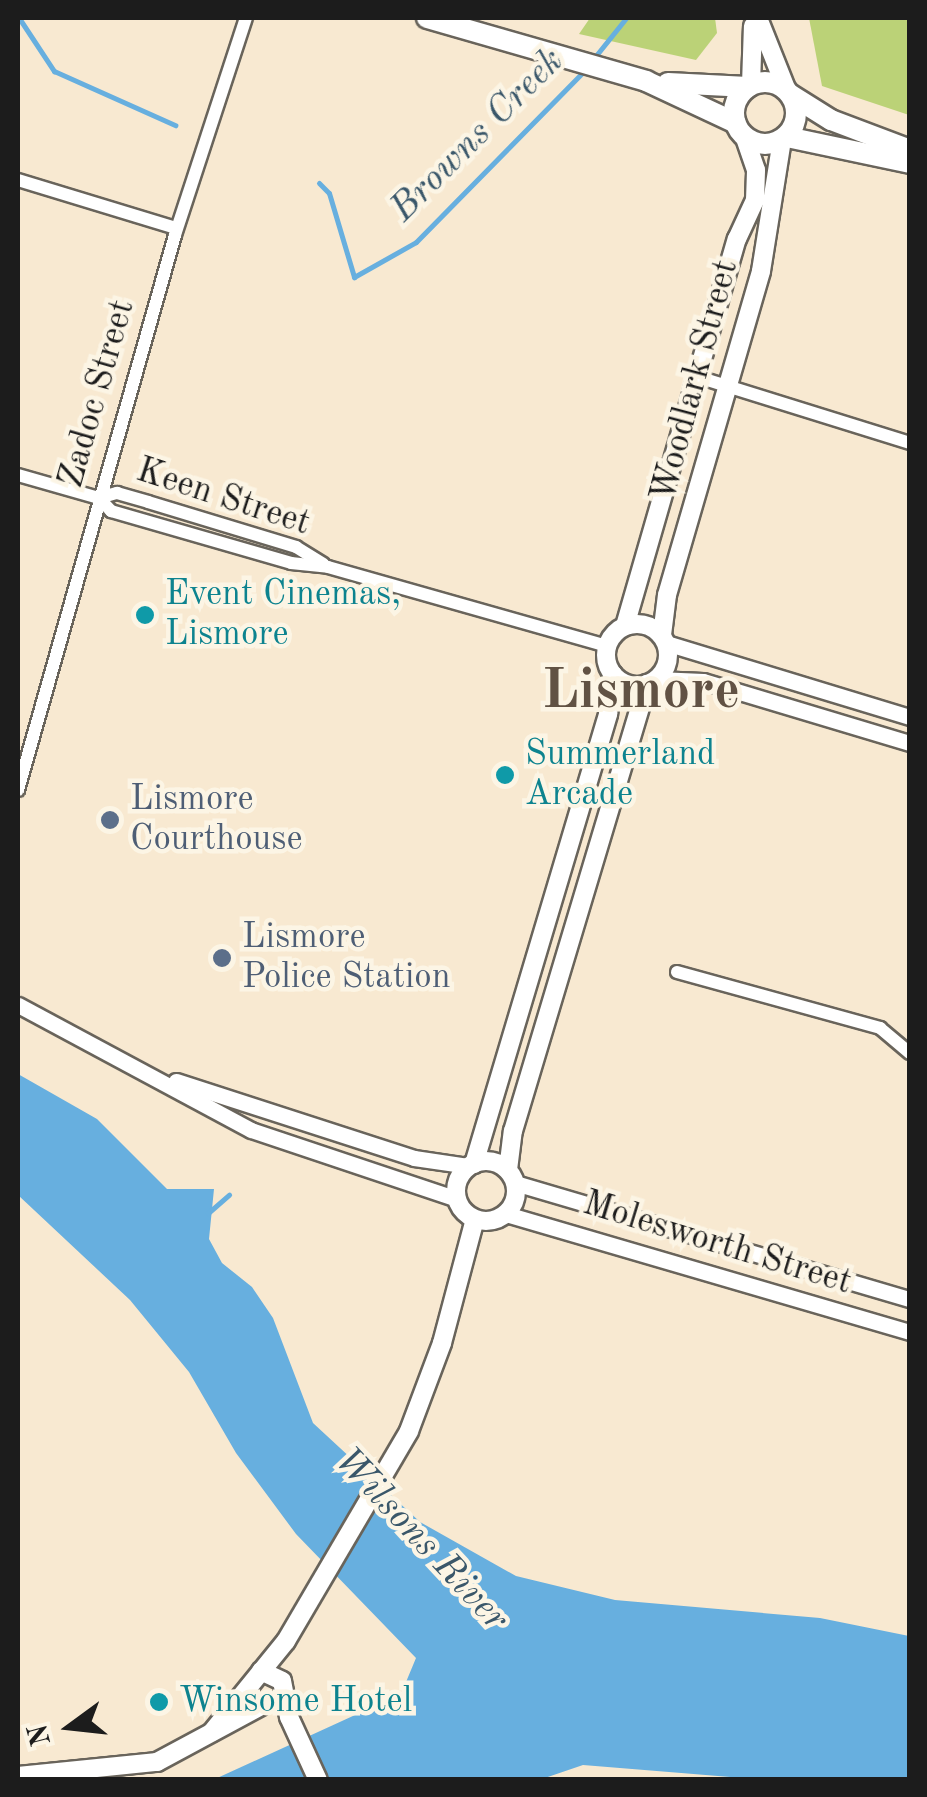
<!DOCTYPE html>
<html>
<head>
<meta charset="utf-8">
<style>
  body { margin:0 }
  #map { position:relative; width:927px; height:1797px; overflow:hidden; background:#f8e9d1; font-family:"Old Standard TT",serif }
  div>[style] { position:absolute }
  .green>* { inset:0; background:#bbd277 }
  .water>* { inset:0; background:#67afdf }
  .stream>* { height:5px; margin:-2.5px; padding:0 2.5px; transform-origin:2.5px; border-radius:2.5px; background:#67afdf }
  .roads { filter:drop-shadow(2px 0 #69645b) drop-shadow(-2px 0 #69645b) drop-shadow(0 2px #69645b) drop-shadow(0 -2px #69645b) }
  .minor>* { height:12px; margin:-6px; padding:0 6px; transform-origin:6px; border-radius:6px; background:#fff }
  .tertiary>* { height:15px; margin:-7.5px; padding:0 7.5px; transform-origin:7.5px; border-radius:7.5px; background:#fff }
  .secondary>* { height:18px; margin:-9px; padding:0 9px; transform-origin:9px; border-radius:9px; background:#fff }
  .secondary>.ring { margin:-9px; padding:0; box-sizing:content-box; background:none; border:18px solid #fff; border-radius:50% }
  .primary>* { height:20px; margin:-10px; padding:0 10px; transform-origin:10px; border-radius:10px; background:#fff }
  .primary>.ring { margin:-10px; padding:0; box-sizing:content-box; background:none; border:20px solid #fff; border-radius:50% }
  .dots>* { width:28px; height:28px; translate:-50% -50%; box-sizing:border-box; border:5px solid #fcf5e5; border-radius:50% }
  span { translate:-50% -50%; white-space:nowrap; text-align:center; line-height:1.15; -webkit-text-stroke:9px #fcf5e5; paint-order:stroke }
  .street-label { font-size:35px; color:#1c1c1c }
  .culture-label { font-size:35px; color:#0d838f }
  .left { translate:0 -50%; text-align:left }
  .service-label { font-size:35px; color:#4e5e75 }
  .water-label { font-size:38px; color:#3a576a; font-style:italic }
  .town-label { font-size:55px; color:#615244; font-weight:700 }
  .frame { position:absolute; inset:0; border:20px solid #1c1c1c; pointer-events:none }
  .north { position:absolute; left:20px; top:1677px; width:100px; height:100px; -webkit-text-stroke:8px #fcf5e5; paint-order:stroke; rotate:255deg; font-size:28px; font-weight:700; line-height:40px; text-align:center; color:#1c1c1c }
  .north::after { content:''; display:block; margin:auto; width:35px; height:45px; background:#1c1c1c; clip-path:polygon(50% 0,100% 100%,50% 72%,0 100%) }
</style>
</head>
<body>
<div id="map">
  <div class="green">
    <div style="clip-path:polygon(590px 18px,715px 18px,717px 33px,696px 60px,579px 34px)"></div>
    <div style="clip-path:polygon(809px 18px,909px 18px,909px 115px,822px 86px)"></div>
  </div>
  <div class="water">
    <div style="clip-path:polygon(18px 1074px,97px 1119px,167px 1189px,214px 1189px,209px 1239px,222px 1263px,252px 1287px,273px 1318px,313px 1423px,420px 1522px,516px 1576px,615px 1600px,820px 1618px,909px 1636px,909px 1779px,767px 1780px,583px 1765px,539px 1780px,215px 1779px,401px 1694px,416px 1658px,296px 1534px,236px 1453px,189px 1372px,130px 1300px,18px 1195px)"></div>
  </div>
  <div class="stream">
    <div style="left:19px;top:18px;width:64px;rotate:56.6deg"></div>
    <div style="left:54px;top:71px;width:133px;rotate:24.1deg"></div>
    <div style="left:594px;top:58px;width:51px;rotate:-51.3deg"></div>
    <div style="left:319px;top:183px;width:14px;rotate:45deg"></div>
    <div style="left:329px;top:193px;width:88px;rotate:73.4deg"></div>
    <div style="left:354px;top:277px;width:71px;rotate:-29.4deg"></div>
    <div style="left:416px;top:242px;width:240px;rotate:-45.5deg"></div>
    <div style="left:208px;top:1213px;width:28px;rotate:-41deg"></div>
  </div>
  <div class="roads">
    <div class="minor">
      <div style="left:18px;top:180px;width:165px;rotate:16.9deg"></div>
      <div style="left:698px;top:377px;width:222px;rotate:17.3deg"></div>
      <div style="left:18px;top:475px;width:84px;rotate:15.9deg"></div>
      <div style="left:99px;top:498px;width:18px;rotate:47deg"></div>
      <div style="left:111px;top:511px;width:187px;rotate:16.1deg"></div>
      <div style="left:291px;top:563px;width:37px;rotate:6deg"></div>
      <div style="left:328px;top:567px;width:290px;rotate:15.8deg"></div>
      <div style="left:99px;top:498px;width:19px;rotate:-16deg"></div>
      <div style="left:117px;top:493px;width:32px;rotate:16deg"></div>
      <div style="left:148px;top:502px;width:155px;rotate:16.9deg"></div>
      <div style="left:296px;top:547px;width:32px;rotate:32deg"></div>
      <div style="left:18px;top:790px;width:577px;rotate:-74.2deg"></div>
      <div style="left:175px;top:235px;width:228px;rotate:-71.9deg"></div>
      <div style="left:677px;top:972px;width:211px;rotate:15.4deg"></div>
      <div style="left:880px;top:1028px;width:39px;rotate:40deg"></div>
    </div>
    <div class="tertiary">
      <div style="left:666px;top:643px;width:255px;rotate:16.9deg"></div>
      <div style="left:657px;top:679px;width:46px;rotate:2.5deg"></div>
      <div style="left:703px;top:681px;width:216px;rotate:16.7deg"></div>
      <div style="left:18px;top:1005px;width:264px;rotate:28.2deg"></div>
      <div style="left:251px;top:1130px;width:217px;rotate:18.5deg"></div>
      <div style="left:176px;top:1081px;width:250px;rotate:17.9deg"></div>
      <div style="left:414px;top:1158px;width:56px;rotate:8.3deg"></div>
      <div style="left:515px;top:1183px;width:412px;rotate:16.4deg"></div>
      <div style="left:506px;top:1214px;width:421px;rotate:16.3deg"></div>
    </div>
    <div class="secondary">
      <div style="left:758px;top:18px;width:79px;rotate:68.3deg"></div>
      <div style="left:751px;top:85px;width:59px;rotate:-88.1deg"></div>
      <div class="ring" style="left:606px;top:624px;width:44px;height:44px"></div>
      <div style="left:625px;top:626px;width:403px;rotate:-73.9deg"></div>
      <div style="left:737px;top:239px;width:43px;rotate:-65.2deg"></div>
      <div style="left:755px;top:200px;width:30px;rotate:-88deg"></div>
      <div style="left:756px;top:170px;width:34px;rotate:-109deg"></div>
      <div style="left:662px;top:635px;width:40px;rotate:-82.9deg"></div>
      <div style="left:667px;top:595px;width:337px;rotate:-73.8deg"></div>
      <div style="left:761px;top:271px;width:133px;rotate:-80.9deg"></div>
      <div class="ring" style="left:456px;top:1161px;width:42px;height:42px"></div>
      <div style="left:474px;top:1164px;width:470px;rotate:-73.4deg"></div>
      <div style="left:608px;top:714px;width:40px;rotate:-82.9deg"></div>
      <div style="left:508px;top:1170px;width:39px;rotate:-83deg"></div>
      <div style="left:513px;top:1131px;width:467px;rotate:-73.3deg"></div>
      <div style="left:261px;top:1671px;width:23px;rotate:25deg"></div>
      <div style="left:282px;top:1681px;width:37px;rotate:79deg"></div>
      <div style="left:289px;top:1717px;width:69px;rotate:65.3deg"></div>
      <div style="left:212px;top:1732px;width:117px;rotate:-50.9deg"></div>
      <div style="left:286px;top:1641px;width:243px;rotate:-59.6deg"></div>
      <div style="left:409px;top:1431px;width:94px;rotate:-69.4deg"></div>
      <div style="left:442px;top:1343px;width:128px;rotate:-75.1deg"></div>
      <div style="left:18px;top:1776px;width:140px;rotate:-5.8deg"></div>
      <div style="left:157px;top:1762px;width:118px;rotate:-28.3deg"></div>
    </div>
    <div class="primary">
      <div style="left:427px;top:18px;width:228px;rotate:16deg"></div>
      <div style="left:646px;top:81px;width:99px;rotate:25deg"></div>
      <div class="ring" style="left:734px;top:82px;width:42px;height:42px"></div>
      <div style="left:668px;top:83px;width:80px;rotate:2.9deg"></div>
      <div style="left:791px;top:95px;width:47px;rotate:32deg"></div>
      <div style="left:831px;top:120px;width:85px;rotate:20.8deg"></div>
      <div style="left:787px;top:137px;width:126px;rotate:11.9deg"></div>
    </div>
  </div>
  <div class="dots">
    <div style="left:145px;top:615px;background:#0f9aa8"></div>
    <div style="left:505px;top:775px;background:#0f9aa8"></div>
    <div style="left:110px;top:820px;background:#5c6f8a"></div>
    <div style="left:222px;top:958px;background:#5c6f8a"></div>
    <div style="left:159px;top:1702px;background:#0f9aa8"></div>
  </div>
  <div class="street-label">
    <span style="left:696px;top:381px;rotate:-75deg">Woodlark Street</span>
    <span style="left:98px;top:394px;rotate:-74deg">Zadoc Street</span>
    <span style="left:223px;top:498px;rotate:18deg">Keen Street</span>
    <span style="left:717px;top:1244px;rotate:17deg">Molesworth Street</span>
  </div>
  <div class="culture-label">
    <span class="left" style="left:165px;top:615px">Event Cinemas,<br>Lismore</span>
    <span class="left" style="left:525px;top:775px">Summerland<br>Arcade</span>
    <span class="left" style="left:179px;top:1702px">Winsome Hotel</span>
  </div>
  <div class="service-label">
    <span class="left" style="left:130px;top:820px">Lismore<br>Courthouse</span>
    <span class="left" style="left:242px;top:958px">Lismore<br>Police Station</span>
  </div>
  <div class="water-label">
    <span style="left:478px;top:136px;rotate:-45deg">Browns Creek</span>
    <span style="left:420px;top:1540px;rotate:47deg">Wilsons River</span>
  </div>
  <div class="town-label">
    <span style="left:641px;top:693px">Lismore</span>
  </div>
  <div class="frame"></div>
  <div class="north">N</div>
</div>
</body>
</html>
